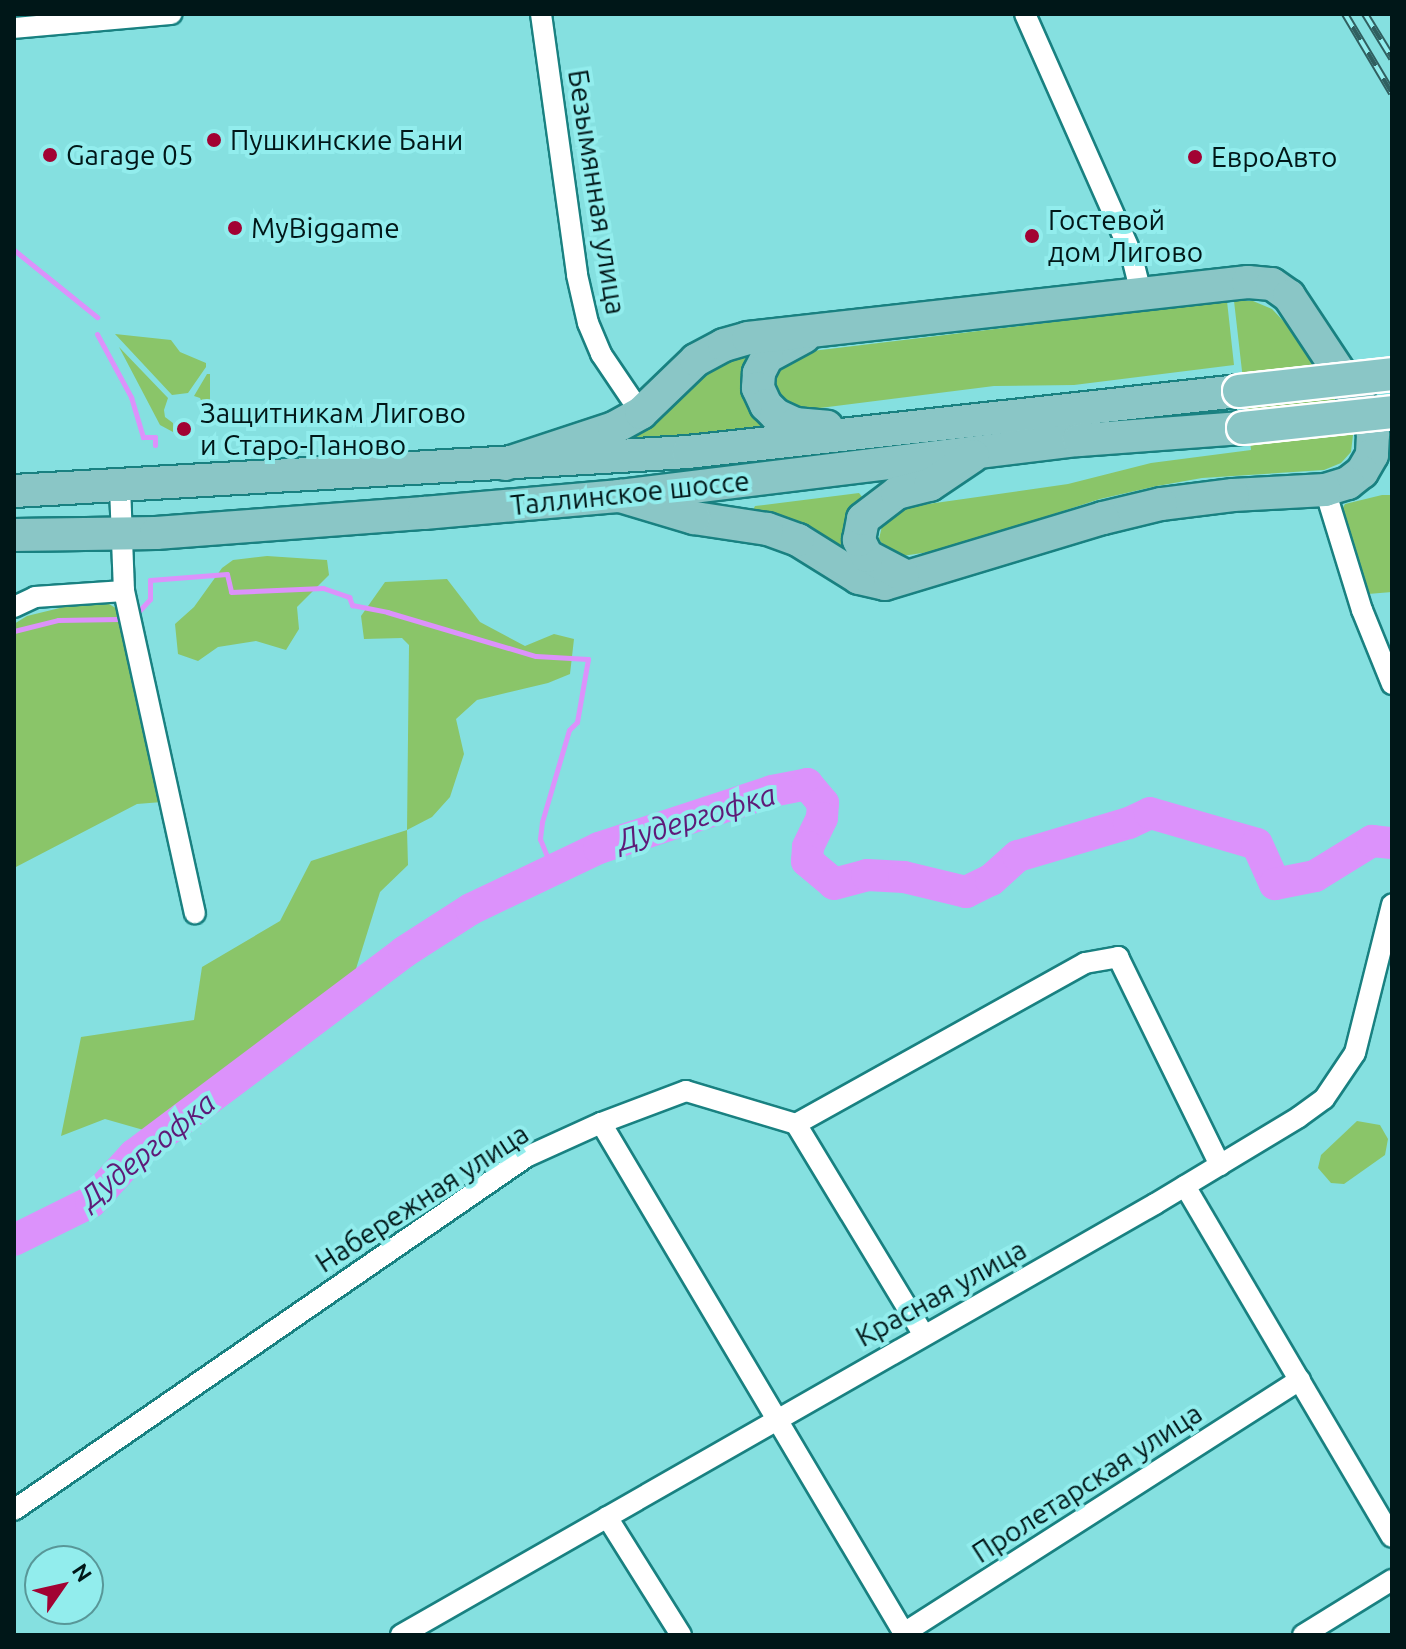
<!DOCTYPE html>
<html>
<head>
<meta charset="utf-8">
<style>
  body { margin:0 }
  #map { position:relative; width:1406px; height:1649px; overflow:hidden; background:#85e0e0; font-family:Ubuntu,sans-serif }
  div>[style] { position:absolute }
  .green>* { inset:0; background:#8ac569 }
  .stream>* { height:5px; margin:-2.5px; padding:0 2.5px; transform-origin:2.5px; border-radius:2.5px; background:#dc92fb }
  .river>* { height:32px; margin:-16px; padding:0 16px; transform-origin:16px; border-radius:16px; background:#dc92fb }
  .roads { filter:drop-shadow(2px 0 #198181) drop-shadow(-2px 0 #198181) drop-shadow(0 2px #198181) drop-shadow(0 -2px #198181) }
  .minor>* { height:20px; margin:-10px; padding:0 10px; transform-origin:10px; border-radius:10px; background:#fff }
  .primary>* { height:32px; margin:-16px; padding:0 16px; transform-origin:16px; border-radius:16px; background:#8ac6c6 }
  .rail>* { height:8px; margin-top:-4px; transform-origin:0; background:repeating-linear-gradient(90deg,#92eded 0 15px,#305f60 0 30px); box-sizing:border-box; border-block:2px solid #305f60 }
  .bridges { filter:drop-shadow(2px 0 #fff) drop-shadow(-2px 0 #fff) drop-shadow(0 2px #fff) drop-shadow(0 -2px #fff) }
  .primary-bridge>* { height:32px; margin:-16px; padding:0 16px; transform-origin:16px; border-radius:16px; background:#8ac6c6 }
  .dots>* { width:22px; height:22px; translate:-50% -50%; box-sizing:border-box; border:4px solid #92eded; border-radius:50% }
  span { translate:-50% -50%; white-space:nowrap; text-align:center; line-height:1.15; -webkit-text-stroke:8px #92eded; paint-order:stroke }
  .poi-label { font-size:28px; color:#001718 }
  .left { translate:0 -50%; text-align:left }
  .street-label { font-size:28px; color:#001718 }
  .water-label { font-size:30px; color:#5f1a78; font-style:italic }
  .frame { position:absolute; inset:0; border:16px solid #001718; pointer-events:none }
  .north { position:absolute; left:24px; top:1545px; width:80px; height:80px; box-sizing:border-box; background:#92eded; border:2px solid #589798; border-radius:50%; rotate:56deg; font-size:22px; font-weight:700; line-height:32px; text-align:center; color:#001718 }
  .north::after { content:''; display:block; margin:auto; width:28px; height:36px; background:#a20233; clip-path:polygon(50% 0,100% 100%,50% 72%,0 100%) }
</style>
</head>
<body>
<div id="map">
  <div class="green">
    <div style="clip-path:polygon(1227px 301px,1234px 365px,1074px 385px,994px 386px,812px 409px,795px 406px,782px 398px,776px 384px,778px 371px,789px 359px,804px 352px)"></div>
    <div style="clip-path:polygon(1234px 301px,1253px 301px,1272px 309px,1289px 327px,1347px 419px,1353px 435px,1351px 452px,1341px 463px,1324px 470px,1202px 478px,1157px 486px,1100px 499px,943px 550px,902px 556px,887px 551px,879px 539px,882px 526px,891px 516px,907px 507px,1068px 484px,1151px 463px,1251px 450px)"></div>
    <div style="clip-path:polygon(115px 334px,171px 340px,180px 352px,206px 363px,206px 367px,188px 393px,172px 395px)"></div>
    <div style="clip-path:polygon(119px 347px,168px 398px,164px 410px,165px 417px,173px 423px,173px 432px,160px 425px)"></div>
    <div style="clip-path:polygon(750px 352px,773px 429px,625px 444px,624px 438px,705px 370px)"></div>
    <div style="clip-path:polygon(207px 374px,210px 374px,210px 424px,200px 417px,203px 405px,200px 398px,194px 396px)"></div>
    <div style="clip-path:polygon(859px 493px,863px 498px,853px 508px,848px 555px,753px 510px,755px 506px)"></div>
    <div style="clip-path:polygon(1382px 495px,1392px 495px,1392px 592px,1368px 594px,1353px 565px,1339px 515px,1345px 504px)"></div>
    <div style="clip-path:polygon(267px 556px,327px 560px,329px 575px,297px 607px,299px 629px,286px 650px,256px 641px,218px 647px,198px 661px,178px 654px,175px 624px,194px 607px,222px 568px,233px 560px)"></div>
    <div style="clip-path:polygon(447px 579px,480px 622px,525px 646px,554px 634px,574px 639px,570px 674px,548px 683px,477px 700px,456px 719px,464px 754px,450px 797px,432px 817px,407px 830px,408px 865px,380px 892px,350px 988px,154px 1133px,105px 1119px,61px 1136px,81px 1037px,194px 1020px,202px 967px,280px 921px,311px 861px,407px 830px,409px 645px,402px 638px,364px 639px,361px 616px,385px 582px)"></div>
    <div style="clip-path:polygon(109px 604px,124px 613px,162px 802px,137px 804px,14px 868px,14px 624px,27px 616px,72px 605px)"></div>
    <div style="clip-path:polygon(1357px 1121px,1380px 1125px,1388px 1139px,1385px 1155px,1344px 1184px,1331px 1183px,1318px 1168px,1321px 1155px)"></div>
  </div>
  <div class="stream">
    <div style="left:14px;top:250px;width:107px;rotate:38.9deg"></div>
    <div style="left:97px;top:334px;width:72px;rotate:61.6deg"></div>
    <div style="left:131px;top:397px;width:42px;rotate:73.3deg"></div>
    <div style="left:143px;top:437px;width:12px"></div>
    <div style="left:155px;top:437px;width:8px;rotate:90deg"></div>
    <div style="left:139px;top:611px;width:16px;rotate:-47deg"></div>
    <div style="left:150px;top:599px;width:19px;rotate:-90deg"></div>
    <div style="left:150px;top:580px;width:77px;rotate:-4.5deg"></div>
    <div style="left:227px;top:574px;width:18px;rotate:77deg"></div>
    <div style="left:231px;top:592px;width:92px;rotate:-2.5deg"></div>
    <div style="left:323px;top:588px;width:28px;rotate:19deg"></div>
    <div style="left:349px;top:597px;width:9px;rotate:69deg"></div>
    <div style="left:352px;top:605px;width:36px;rotate:11deg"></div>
    <div style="left:387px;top:612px;width:155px;rotate:16.5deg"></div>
    <div style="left:536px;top:656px;width:52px;rotate:3.3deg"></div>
    <div style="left:588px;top:659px;width:64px;rotate:99.9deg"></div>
    <div style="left:577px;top:722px;width:11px;rotate:135deg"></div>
    <div style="left:569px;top:730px;width:96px;rotate:106.4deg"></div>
    <div style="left:542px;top:822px;width:17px;rotate:97deg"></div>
    <div style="left:540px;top:839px;width:32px;rotate:68deg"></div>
    <div style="left:14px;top:631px;width:45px;rotate:-14deg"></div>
    <div style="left:58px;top:620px;width:61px;rotate:-0.9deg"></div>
  </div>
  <div class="river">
    <div style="left:14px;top:1240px;width:86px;rotate:-26.3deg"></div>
    <div style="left:91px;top:1202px;width:64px;rotate:-47.5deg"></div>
    <div style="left:134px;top:1155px;width:338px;rotate:-36.9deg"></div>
    <div style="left:404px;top:952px;width:80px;rotate:-32.7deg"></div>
    <div style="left:471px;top:909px;width:142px;rotate:-25.5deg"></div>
    <div style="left:599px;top:848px;width:182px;rotate:-18.2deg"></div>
    <div style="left:772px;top:791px;width:36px;rotate:-11deg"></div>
    <div style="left:807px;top:784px;width:25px;rotate:50deg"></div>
    <div style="left:823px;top:803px;width:15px;rotate:94deg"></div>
    <div style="left:822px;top:818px;width:32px;rotate:116deg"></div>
    <div style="left:808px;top:847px;width:14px;rotate:94deg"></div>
    <div style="left:807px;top:861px;width:35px;rotate:40deg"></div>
    <div style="left:834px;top:884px;width:34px;rotate:-15deg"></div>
    <div style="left:867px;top:875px;width:37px;rotate:3deg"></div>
    <div style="left:904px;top:877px;width:64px;rotate:13.6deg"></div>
    <div style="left:966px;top:892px;width:28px;rotate:-26deg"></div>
    <div style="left:991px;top:880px;width:36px;rotate:-42deg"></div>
    <div style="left:1018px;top:856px;width:116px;rotate:-16.6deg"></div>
    <div style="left:1129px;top:823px;width:23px;rotate:-25deg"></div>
    <div style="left:1150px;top:813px;width:111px;rotate:16.2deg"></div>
    <div style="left:1257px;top:844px;width:44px;rotate:65.8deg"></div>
    <div style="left:1275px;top:884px;width:41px;rotate:-11.3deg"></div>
    <div style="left:1315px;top:876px;width:67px;rotate:-31.6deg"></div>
    <div style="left:1372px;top:841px;width:20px;rotate:6deg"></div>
  </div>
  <div class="roads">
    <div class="minor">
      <div style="left:541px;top:14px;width:263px;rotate:82.1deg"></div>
      <div style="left:577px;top:275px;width:49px;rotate:77.1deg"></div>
      <div style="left:588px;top:323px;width:34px;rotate:67deg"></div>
      <div style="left:601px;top:354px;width:71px;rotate:55.9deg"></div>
      <div style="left:1025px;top:14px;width:261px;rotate:66.1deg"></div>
      <div style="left:1131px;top:253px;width:41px;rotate:76deg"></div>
      <div style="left:14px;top:28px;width:158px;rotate:-5.1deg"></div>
      <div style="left:1325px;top:490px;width:126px;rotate:72.9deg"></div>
      <div style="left:1362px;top:610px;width:80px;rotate:67.9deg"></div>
      <div style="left:124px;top:591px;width:330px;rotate:77.6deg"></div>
      <div style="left:14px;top:607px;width:23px;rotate:-25deg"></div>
      <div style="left:35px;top:597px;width:89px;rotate:-3.9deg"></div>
      <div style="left:124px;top:591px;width:106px;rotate:-92.2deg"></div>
      <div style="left:601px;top:1123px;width:595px;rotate:59.3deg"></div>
      <div style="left:796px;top:1124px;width:247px;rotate:58.8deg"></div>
      <div style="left:1185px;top:1186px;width:407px;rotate:59.5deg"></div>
      <div style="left:14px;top:1510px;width:622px;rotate:-34.58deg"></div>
      <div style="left:526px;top:1157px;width:82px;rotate:-24.4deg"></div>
      <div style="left:601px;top:1123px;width:91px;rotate:-20.6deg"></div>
      <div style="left:686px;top:1091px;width:115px;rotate:16.7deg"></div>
      <div style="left:796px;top:1124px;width:331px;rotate:-29.1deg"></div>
      <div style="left:1085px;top:963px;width:34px;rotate:-10deg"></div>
      <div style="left:1118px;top:957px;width:232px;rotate:63.9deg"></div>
      <div style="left:607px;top:1517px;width:139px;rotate:57.9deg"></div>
      <div style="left:904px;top:1633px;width:470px;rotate:-32.6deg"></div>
      <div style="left:401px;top:1635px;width:868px;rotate:-29.75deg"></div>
      <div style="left:1155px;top:1204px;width:168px;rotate:-31.1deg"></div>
      <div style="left:1299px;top:1117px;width:31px;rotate:-36deg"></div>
      <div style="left:1324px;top:1099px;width:55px;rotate:-56deg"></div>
      <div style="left:1355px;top:1053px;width:153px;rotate:-76deg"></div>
      <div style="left:1303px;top:1635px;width:105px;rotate:-31.7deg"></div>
    </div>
    <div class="primary">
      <div style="left:804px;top:337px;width:42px;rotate:151.6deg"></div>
      <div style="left:767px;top:357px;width:18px;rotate:117deg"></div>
      <div style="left:759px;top:373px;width:15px;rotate:94deg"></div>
      <div style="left:758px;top:388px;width:19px;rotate:65deg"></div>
      <div style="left:766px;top:405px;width:14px;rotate:45deg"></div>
      <div style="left:776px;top:415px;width:21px;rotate:25deg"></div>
      <div style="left:795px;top:424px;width:32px;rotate:5deg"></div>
      <div style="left:505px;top:464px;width:115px;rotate:-18.3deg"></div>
      <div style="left:614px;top:428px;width:31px;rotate:-29deg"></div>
      <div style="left:641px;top:413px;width:76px;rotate:-43.9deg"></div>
      <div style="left:696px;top:360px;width:32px;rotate:-28deg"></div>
      <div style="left:724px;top:345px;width:25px;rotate:-16deg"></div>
      <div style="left:748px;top:338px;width:503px;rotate:-6.39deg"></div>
      <div style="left:1248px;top:282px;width:24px;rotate:5deg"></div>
      <div style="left:1272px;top:284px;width:21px;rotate:35deg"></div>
      <div style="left:1289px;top:296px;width:141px;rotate:56.5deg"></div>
      <div style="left:1367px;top:414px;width:21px;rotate:73deg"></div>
      <div style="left:1373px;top:434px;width:21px;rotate:93deg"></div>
      <div style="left:1372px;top:455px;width:20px;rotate:120deg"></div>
      <div style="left:1362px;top:472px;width:18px;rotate:142deg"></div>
      <div style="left:1348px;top:483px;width:24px;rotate:163deg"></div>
      <div style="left:1325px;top:490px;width:92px;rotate:176.9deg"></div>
      <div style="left:1233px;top:495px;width:73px;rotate:172.9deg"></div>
      <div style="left:1161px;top:504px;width:60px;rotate:166.4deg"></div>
      <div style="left:1103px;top:518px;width:228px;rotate:163.2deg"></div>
      <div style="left:885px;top:584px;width:27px;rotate:-167deg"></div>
      <div style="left:859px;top:578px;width:72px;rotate:-148.1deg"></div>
      <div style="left:798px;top:540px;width:33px;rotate:-160deg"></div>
      <div style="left:767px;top:529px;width:74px;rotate:-171.4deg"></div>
      <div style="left:694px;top:518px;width:77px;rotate:-163.4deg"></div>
      <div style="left:14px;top:491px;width:675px;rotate:-3.31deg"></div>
      <div style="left:688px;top:452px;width:554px;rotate:-6.32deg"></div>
      <div style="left:14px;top:535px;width:142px;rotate:-0.8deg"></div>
      <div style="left:156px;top:533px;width:269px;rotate:-4.3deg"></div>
      <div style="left:424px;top:513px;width:197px;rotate:-5deg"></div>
      <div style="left:620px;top:496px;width:462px;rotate:-7deg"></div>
      <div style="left:1079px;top:440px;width:164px;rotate:-4.2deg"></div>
      <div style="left:903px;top:575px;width:41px;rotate:-152.2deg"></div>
      <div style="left:867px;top:556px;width:18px;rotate:-117deg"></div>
      <div style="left:859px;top:540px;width:21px;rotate:-79deg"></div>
      <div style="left:863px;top:519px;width:43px;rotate:-37.4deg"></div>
      <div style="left:897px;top:493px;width:34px;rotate:-14deg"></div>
      <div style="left:930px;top:485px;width:52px;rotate:-34deg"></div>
    </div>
  </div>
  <div class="rail">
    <div style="left:1345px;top:14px;width:92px;rotate:59.3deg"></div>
    <div style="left:1365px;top:14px;width:52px;rotate:58.5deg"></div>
  </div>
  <div class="bridges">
    <div class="primary-bridge">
      <div style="left:1239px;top:391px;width:154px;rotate:-6.3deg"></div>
      <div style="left:1243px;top:428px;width:150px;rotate:-6.1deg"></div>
    </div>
  </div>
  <div class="dots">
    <div style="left:214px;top:140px;background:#a20233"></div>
    <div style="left:50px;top:155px;background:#a20233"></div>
    <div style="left:1195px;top:157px;background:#a20233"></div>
    <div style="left:235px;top:228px;background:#a20233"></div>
    <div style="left:1032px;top:236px;background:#a20233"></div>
    <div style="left:184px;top:429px;background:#a20233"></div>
  </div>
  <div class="poi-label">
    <span class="left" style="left:230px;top:140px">Пушкинские Бани</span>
    <span class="left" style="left:66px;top:155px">Garage 05</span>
    <span class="left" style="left:1211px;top:157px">ЕвроАвто</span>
    <span class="left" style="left:1048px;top:236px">Гостевой<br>дом Лигово</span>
    <span class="left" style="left:251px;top:228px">MyBiggame</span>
    <span class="left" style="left:200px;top:429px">Защитникам Лигово<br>и Старо-Паново</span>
  </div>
  <div class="street-label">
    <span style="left:597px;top:192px;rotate:81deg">Безымянная улица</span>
    <span style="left:630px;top:493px;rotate:-6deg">Таллинское шоссе</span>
    <span style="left:422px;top:1198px;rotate:-33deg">Набережная улица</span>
    <span style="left:941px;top:1293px;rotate:-29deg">Красная улица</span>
    <span style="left:1087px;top:1483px;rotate:-33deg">Пролетарская улица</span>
  </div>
  <div class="water-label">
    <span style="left:696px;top:817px;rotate:-17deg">Дудергофка</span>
    <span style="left:147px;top:1150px;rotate:-39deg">Дудергофка</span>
  </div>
  <div class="frame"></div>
  <div class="north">N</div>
</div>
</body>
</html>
